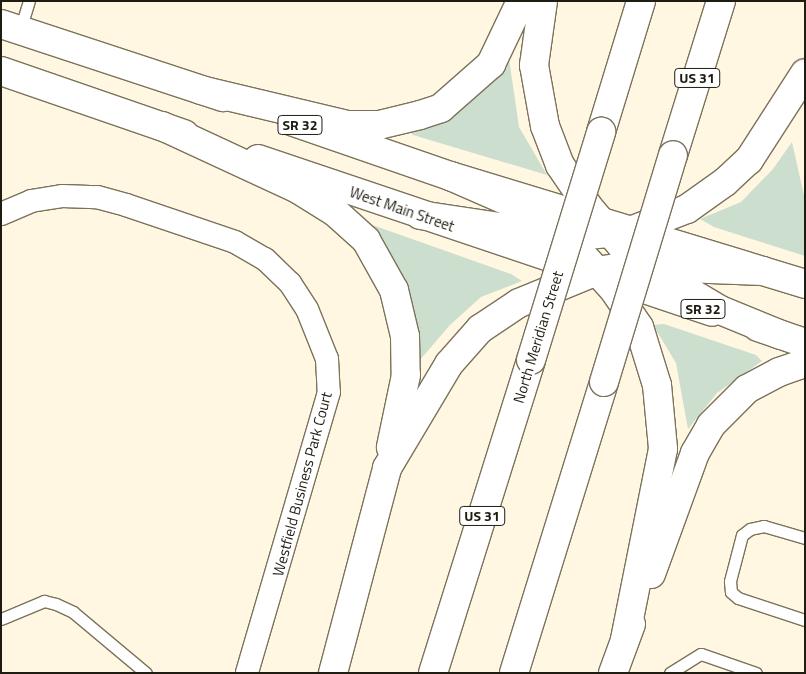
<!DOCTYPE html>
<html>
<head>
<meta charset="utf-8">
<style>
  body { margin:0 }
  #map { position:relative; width:806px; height:674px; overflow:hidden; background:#fff7e1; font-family:"Titillium Web",sans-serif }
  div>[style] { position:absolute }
  .green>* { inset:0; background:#ccdecd }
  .roads { filter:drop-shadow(1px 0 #7b725a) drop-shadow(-1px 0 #7b725a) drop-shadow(0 1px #7b725a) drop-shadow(0 -1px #7b725a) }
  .lane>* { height:11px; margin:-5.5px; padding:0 5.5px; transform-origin:5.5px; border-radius:5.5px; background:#fff }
  .street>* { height:22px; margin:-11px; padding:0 11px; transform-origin:11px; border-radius:11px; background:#fff }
  .primary>* { height:28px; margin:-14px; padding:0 14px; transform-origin:14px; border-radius:14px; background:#fff }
  .highway>* { height:28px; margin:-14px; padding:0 14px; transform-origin:14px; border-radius:14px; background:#fff }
  .bridges { filter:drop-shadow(1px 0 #7b725a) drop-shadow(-1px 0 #7b725a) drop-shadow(0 1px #7b725a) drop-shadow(0 -1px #7b725a) }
  .highway-bridge>* { height:28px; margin:-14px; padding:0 14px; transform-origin:14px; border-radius:14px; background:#fff }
  span { translate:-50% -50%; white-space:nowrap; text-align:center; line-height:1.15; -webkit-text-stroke:4.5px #fff; paint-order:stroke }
  .shield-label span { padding:1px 4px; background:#fff; border:1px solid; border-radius:4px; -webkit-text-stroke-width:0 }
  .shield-label { font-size:14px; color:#1f1c12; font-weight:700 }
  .street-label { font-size:15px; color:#1f1c12 }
  .frame { position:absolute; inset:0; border:2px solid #1f1c12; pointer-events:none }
</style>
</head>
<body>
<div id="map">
  <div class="green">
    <div style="clip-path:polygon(509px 59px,519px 127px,547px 175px,413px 135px,408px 129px,460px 108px,490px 83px)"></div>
    <div style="clip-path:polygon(792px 142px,805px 200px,805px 256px,714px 227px,700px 219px,741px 202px,773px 169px)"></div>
    <div style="clip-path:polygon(361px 221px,511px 274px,522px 281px,481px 297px,450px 325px,419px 361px)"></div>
    <div style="clip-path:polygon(664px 324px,756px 355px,762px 361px,717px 393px,688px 429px,676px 363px,653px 325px)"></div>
  </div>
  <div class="roads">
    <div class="lane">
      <div style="left:20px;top:30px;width:30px;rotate:-73deg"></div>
      <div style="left:805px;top:538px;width:43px;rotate:-163.7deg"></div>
      <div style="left:764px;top:526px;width:14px;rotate:168deg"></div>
      <div style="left:750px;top:529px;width:10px;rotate:143deg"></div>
      <div style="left:742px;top:535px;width:48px;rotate:104.6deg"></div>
      <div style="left:730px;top:581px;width:11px;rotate:85deg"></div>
      <div style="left:731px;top:592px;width:9px;rotate:41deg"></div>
      <div style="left:738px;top:598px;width:71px;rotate:18.2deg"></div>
      <div style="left:1px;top:619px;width:47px;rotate:-22.7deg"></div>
      <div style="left:44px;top:601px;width:12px;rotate:14deg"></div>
      <div style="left:56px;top:604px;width:19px;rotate:25deg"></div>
      <div style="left:73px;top:612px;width:95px;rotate:39.9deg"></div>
      <div style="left:670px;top:673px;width:36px;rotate:-32deg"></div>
      <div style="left:701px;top:654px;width:58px;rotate:19.1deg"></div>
    </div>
    <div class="street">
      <div style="left:1px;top:214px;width:33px;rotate:-23deg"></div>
      <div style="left:31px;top:201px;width:31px;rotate:-9deg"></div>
      <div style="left:62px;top:196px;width:35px;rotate:2deg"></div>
      <div style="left:97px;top:197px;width:30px;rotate:15deg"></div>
      <div style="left:126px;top:205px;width:115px;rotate:18.7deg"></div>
      <div style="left:235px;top:242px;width:34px;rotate:30deg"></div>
      <div style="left:265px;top:259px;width:35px;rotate:44deg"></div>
      <div style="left:290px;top:283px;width:31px;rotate:57deg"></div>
      <div style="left:307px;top:309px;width:54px;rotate:68.2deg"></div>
      <div style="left:327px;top:359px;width:33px;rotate:87deg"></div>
      <div style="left:329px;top:392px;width:293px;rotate:106.3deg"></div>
    </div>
    <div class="primary">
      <div style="left:1px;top:24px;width:234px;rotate:18.2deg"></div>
      <div style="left:1px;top:71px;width:194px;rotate:19deg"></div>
      <div style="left:294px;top:122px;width:165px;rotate:19.1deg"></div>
      <div style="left:450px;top:176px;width:371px;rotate:16.9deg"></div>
      <div style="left:258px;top:159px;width:479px;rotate:18.6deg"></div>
      <div style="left:758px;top:327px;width:50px;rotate:18.8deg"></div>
    </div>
    <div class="highway">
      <div style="left:543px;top:1px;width:65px;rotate:98deg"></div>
      <div style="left:534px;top:65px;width:62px;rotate:79.8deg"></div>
      <div style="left:545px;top:126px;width:42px;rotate:69deg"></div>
      <div style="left:560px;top:165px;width:53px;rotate:55.7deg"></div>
      <div style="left:590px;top:209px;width:48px;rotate:49.3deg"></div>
      <div style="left:621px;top:245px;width:35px;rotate:39deg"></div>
      <div style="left:648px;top:267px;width:84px;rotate:30.8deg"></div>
      <div style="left:720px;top:310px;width:66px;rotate:22.3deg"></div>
      <div style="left:201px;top:90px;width:151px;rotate:13.4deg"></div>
      <div style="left:348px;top:125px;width:31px"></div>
      <div style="left:379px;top:125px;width:42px;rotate:-13.7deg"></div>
      <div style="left:420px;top:115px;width:22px;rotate:-18deg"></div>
      <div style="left:441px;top:108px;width:67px;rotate:-41.3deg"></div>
      <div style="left:491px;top:64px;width:70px;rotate:-64.5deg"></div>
      <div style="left:162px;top:126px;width:150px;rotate:24.9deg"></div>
      <div style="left:298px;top:189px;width:44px;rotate:31.9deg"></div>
      <div style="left:335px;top:212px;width:42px;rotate:42.1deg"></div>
      <div style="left:366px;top:240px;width:57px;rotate:60.8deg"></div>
      <div style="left:394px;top:290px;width:47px;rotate:76.6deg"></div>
      <div style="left:405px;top:336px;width:39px;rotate:89deg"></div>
      <div style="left:406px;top:375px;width:74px;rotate:101.8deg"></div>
      <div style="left:601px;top:132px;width:137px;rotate:-73deg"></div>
      <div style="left:673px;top:155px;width:161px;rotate:-72.7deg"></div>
      <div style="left:450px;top:176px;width:68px;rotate:23.5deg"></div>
      <div style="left:512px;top:203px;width:64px;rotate:32.2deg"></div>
      <div style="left:566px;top:237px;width:72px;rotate:47.8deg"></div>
      <div style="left:614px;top:290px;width:45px;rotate:56deg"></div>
      <div style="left:639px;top:327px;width:61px;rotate:72.8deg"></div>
      <div style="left:657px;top:385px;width:64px;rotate:84.6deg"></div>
      <div style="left:663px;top:449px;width:195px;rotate:101.3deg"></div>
      <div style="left:420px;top:215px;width:148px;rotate:8.6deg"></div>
      <div style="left:566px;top:237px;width:64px;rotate:-5.4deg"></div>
      <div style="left:630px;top:231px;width:61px;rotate:-21.1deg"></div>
      <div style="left:687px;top:209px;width:47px;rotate:-35.4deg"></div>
      <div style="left:725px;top:182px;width:33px;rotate:-43deg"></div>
      <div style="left:749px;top:160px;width:103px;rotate:-57.2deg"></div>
      <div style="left:651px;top:574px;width:129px;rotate:-70deg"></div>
      <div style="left:695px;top:453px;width:32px;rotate:-60deg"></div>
      <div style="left:711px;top:425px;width:51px;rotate:-45deg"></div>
      <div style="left:747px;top:389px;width:36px;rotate:-28deg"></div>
      <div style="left:779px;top:372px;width:28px;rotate:-19deg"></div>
      <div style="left:333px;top:673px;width:212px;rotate:-75.2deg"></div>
      <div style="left:387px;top:468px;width:121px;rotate:-59.2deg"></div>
      <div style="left:449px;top:364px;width:47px;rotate:-48.5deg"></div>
      <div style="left:480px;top:329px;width:47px;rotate:-33.7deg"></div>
      <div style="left:519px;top:303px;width:84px;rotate:-22.3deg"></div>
      <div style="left:597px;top:271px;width:33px;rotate:-9deg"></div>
      <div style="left:630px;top:266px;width:133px;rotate:2.2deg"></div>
      <div style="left:433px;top:673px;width:328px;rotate:-72.6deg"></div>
      <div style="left:514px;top:673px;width:305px;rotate:-72.8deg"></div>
      <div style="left:613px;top:673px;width:52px;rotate:-69.8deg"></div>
    </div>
  </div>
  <div class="bridges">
    <div class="highway-bridge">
      <div style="left:531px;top:360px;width:239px;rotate:-72.9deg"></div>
      <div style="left:604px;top:382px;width:237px;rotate:-73.1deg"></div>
    </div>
  </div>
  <div class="shield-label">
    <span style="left:697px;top:78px">US 31</span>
    <span style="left:300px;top:125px">SR 32</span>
    <span style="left:703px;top:309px">SR 32</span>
    <span style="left:482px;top:516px">US 31</span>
  </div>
  <div class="street-label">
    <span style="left:402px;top:209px;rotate:19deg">West Main Street</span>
    <span style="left:538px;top:337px;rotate:-73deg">North Meridian Street</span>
    <span style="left:302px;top:484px;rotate:-75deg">Westfield Business Park Court</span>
  </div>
  <div class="frame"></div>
</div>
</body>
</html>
